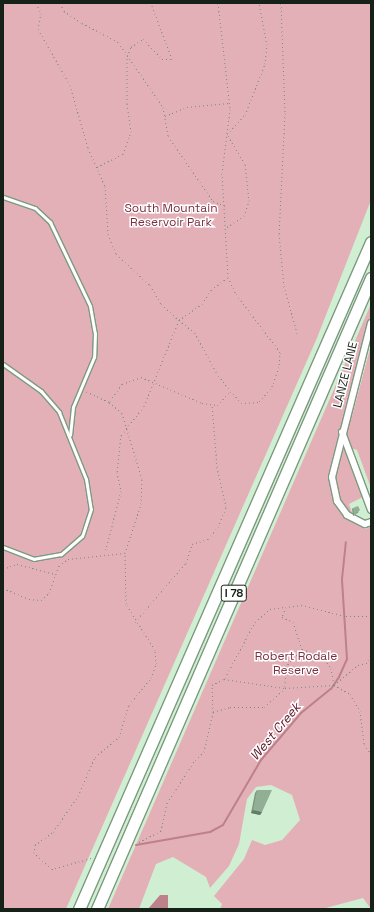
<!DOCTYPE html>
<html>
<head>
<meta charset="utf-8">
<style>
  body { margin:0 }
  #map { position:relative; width:374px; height:912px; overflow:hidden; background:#d0efd2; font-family:"Space Grotesk",sans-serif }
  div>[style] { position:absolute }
  .green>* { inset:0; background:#e4b0b8 }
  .water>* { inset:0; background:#bd818b }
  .stream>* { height:2px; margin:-1px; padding:0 1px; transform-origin:1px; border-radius:1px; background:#bd818b }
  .path>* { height:1px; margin-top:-0.5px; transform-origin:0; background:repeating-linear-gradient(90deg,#788e7a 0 1px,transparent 0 4px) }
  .roads { filter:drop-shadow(1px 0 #7d9a80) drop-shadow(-1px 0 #7d9a80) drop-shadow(0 1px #7d9a80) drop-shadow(0 -1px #7d9a80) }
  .lane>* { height:3px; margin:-1.5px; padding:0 1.5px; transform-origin:1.5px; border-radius:1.5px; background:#fff }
  .street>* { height:6px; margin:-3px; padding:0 3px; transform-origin:3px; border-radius:3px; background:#fff }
  .highway>* { height:11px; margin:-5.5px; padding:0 5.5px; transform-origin:5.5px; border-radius:5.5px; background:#fff }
  .wall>* { inset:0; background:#7d967f }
  .shaded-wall>* { inset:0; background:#667a68 }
  .building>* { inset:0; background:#91af94 }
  span { translate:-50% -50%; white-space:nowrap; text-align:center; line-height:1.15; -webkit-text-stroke:3px #fff; paint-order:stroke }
  .shield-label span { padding:1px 3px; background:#fff; border:1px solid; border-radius:3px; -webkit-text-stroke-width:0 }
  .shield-label { font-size:11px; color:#162117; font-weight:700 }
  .park-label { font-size:12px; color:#7a2f40 }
  .street-label { font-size:12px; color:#162117 }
  .water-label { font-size:13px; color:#5d1428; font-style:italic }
  .frame { position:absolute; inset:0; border:4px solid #162117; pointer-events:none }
</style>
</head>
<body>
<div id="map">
  <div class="green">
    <div style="clip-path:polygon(3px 3px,371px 3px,371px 200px,317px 338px,66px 909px,3px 908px)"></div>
    <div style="clip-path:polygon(evenodd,371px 304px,371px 340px,350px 411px,352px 416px,371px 345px,371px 488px,357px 450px,348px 447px,365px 496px,349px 504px,356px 524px,366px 529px,371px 526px,371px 909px,363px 898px,322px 909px,220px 909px,222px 904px,214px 896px,244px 859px,252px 840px,265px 845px,282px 840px,300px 820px,292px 795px,271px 785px,256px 787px,247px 799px,239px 844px,229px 866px,210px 888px,206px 877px,173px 857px,156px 864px,139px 909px,108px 909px,371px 304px,337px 444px,342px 446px,337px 466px,334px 457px,337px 444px)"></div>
  </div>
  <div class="water">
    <div style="clip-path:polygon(160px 895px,168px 895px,168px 909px,148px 909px)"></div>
  </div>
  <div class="stream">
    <div style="left:136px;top:845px;width:75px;rotate:-10deg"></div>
    <div style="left:210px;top:832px;width:15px;rotate:-28deg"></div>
    <div style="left:223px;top:825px;width:75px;rotate:-59.7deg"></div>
    <div style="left:261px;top:760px;width:62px;rotate:-49.6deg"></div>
    <div style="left:301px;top:713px;width:38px;rotate:-39deg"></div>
    <div style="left:331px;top:689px;width:14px;rotate:-56deg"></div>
    <div style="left:339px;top:677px;width:20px;rotate:-66deg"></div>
    <div style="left:347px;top:659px;width:80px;rotate:-93.6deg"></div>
    <div style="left:342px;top:579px;width:37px;rotate:-84deg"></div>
  </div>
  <div class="path">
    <div style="left:36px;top:3px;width:11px;rotate:63deg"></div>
    <div style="left:41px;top:13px;width:16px;rotate:101deg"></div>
    <div style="left:38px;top:29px;width:64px;rotate:60.3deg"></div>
    <div style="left:70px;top:85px;width:66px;rotate:74.1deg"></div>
    <div style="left:88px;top:148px;width:42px;rotate:65.9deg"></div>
    <div style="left:105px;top:186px;width:48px;rotate:86.4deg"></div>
    <div style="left:108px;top:234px;width:22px;rotate:68deg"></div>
    <div style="left:116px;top:254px;width:46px;rotate:42.4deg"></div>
    <div style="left:150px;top:285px;width:22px;rotate:60deg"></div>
    <div style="left:161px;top:304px;width:24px;rotate:42deg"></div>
    <div style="left:179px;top:320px;width:93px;rotate:112.1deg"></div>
    <div style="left:144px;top:406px;width:37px;rotate:128deg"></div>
    <div style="left:121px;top:435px;width:37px;rotate:96deg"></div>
    <div style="left:117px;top:472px;width:19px;rotate:78deg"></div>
    <div style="left:121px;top:491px;width:64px;rotate:104.5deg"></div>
    <div style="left:60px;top:3px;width:9px;rotate:63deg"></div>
    <div style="left:64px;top:11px;width:22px;rotate:34deg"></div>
    <div style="left:82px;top:23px;width:41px;rotate:27.8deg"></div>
    <div style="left:118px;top:42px;width:79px;rotate:55.3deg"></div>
    <div style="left:163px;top:107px;width:29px;rotate:80deg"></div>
    <div style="left:168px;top:136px;width:79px;rotate:55.3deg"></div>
    <div style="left:213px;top:201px;width:14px;rotate:21deg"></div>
    <div style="left:182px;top:3px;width:5px"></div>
    <div style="left:218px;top:3px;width:107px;rotate:83.5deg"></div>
    <div style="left:230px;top:109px;width:64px;rotate:97.1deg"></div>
    <div style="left:222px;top:173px;width:104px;rotate:86.7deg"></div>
    <div style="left:228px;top:277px;width:19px;rotate:65deg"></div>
    <div style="left:236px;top:294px;width:73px;rotate:52.8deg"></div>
    <div style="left:280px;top:352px;width:15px;rotate:94deg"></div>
    <div style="left:279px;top:367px;width:23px;rotate:110deg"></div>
    <div style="left:271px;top:389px;width:18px;rotate:135deg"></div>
    <div style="left:258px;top:402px;width:16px;rotate:176deg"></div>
    <div style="left:242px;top:403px;width:16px;rotate:-135deg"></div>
    <div style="left:231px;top:392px;width:25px;rotate:-127deg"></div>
    <div style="left:216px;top:372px;width:44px;rotate:-118.3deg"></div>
    <div style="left:195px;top:333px;width:21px;rotate:-141deg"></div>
    <div style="left:179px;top:320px;width:28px;rotate:-35deg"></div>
    <div style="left:202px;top:304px;width:17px;rotate:-57deg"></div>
    <div style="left:211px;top:290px;width:21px;rotate:-37deg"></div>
    <div style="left:281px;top:3px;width:110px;rotate:87.9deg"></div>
    <div style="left:285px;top:113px;width:121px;rotate:92.8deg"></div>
    <div style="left:279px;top:234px;width:52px;rotate:84.5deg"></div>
    <div style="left:284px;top:286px;width:49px;rotate:74.5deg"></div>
    <div style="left:165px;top:116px;width:24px;rotate:-22deg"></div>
    <div style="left:187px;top:107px;width:42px;rotate:-5.4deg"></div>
    <div style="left:227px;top:134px;width:26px;rotate:-47deg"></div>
    <div style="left:245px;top:115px;width:55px;rotate:-68.6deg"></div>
    <div style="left:265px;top:64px;width:19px;rotate:-84deg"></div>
    <div style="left:267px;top:45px;width:43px;rotate:-100.8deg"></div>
    <div style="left:97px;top:167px;width:29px;rotate:-27deg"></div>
    <div style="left:123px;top:154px;width:23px;rotate:-70deg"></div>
    <div style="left:131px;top:132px;width:29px;rotate:-98deg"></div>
    <div style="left:127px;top:103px;width:47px;rotate:-90deg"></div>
    <div style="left:127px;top:56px;width:10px;rotate:-66deg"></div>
    <div style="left:131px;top:47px;width:14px;rotate:-34deg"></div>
    <div style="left:143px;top:39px;width:28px;rotate:46deg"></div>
    <div style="left:162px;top:59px;width:10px"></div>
    <div style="left:172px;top:59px;width:60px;rotate:-110.6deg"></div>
    <div style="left:227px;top:227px;width:20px;rotate:-33deg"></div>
    <div style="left:244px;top:216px;width:16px;rotate:-72deg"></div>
    <div style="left:249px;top:201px;width:37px;rotate:-96deg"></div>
    <div style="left:245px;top:164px;width:35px;rotate:-121deg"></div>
    <div style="left:110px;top:401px;width:21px;rotate:-55deg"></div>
    <div style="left:122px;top:384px;width:20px;rotate:-20deg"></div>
    <div style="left:141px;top:377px;width:66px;rotate:23.1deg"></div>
    <div style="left:202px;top:403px;width:15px;rotate:8deg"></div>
    <div style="left:217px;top:405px;width:18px;rotate:-45deg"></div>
    <div style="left:3px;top:569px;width:15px;rotate:-20deg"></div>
    <div style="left:17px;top:564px;width:39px;rotate:15deg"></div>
    <div style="left:3px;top:588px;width:28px;rotate:23deg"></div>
    <div style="left:29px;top:599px;width:12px;rotate:5deg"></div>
    <div style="left:41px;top:600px;width:11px;rotate:-41deg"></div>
    <div style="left:49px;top:593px;width:29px;rotate:-70deg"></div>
    <div style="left:59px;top:566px;width:11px;rotate:-38deg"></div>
    <div style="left:68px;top:559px;width:57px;rotate:-6deg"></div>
    <div style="left:125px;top:553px;width:52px;rotate:-71.9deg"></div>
    <div style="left:141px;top:504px;width:25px;rotate:-88deg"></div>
    <div style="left:142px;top:479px;width:69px;rotate:-106.9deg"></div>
    <div style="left:122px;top:413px;width:17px;rotate:-140deg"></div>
    <div style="left:109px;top:402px;width:26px;rotate:-155deg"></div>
    <div style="left:371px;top:616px;width:26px;rotate:180deg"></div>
    <div style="left:345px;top:616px;width:44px;rotate:-165.7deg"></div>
    <div style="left:302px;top:605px;width:16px;rotate:173deg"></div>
    <div style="left:286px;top:607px;width:11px;rotate:112deg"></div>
    <div style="left:282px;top:617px;width:12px;rotate:24deg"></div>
    <div style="left:293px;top:622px;width:28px;rotate:72deg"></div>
    <div style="left:302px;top:649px;width:23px;rotate:133deg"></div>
    <div style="left:286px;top:666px;width:22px;rotate:93deg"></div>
    <div style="left:285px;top:688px;width:49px;rotate:-3.5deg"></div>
    <div style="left:334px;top:685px;width:31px;rotate:-40deg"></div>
    <div style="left:358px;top:665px;width:13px;rotate:-13deg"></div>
    <div style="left:135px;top:622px;width:78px;rotate:-49.2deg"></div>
    <div style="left:186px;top:563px;width:20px;rotate:-72deg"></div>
    <div style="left:192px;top:544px;width:17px;rotate:-17deg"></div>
    <div style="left:208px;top:539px;width:16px;rotate:-50deg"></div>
    <div style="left:218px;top:527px;width:22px;rotate:-68deg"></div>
    <div style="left:226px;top:507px;width:41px;rotate:-102.7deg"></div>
    <div style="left:217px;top:467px;width:62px;rotate:-94.6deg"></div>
    <div style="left:302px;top:649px;width:21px;rotate:19deg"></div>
    <div style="left:322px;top:656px;width:15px;rotate:53deg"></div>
    <div style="left:331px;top:668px;width:17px;rotate:80deg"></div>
    <div style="left:334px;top:685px;width:18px;rotate:29deg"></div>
    <div style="left:350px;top:694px;width:20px;rotate:60deg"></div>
    <div style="left:360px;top:711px;width:33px;rotate:83deg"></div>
    <div style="left:364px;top:744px;width:12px;rotate:55deg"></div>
    <div style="left:368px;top:660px;width:6px;rotate:-59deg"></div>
    <div style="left:225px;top:678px;width:64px;rotate:-61.8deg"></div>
    <div style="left:255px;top:622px;width:20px;rotate:-41deg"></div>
    <div style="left:270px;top:609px;width:15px;rotate:-8deg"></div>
    <div style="left:213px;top:712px;width:18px;rotate:-16deg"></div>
    <div style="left:230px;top:707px;width:34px"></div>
    <div style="left:264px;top:707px;width:28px;rotate:-42deg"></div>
    <div style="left:139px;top:842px;width:25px;rotate:-27deg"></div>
    <div style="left:161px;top:831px;width:29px;rotate:-78deg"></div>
    <div style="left:167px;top:803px;width:51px;rotate:-56.9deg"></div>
    <div style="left:195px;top:760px;width:12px;rotate:-42deg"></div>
    <div style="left:204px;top:752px;width:41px;rotate:-77.3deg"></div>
    <div style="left:213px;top:712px;width:27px;rotate:-92deg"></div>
    <div style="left:212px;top:685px;width:13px;rotate:-27deg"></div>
    <div style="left:224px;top:679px;width:61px;rotate:8.5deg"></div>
    <div style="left:91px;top:858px;width:41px;rotate:164.2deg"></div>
    <div style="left:52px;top:869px;width:24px;rotate:-138deg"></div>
    <div style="left:34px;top:853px;width:8px;rotate:-83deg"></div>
    <div style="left:35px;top:845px;width:22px;rotate:-36deg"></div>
    <div style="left:53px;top:832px;width:44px;rotate:-55.2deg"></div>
    <div style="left:78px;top:796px;width:43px;rotate:-66.4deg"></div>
    <div style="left:95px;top:757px;width:31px;rotate:-40deg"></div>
    <div style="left:119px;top:737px;width:34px;rotate:-73deg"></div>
    <div style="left:129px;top:705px;width:35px;rotate:-51deg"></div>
    <div style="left:151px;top:678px;width:15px;rotate:-70deg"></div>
    <div style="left:156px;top:664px;width:14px;rotate:-94deg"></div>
    <div style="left:155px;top:650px;width:54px;rotate:-122.2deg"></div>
    <div style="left:126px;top:604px;width:51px;rotate:-91.1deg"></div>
  </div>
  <div class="roads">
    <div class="lane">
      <div style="left:3px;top:197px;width:34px;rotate:19deg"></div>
      <div style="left:35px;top:208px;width:21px;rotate:43deg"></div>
      <div style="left:50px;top:222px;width:93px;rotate:64.5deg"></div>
      <div style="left:90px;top:306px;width:27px;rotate:80deg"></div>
      <div style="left:95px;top:333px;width:24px;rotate:92deg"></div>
      <div style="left:94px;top:357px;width:54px;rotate:112.8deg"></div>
      <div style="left:73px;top:407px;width:28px;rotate:96deg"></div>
      <div style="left:3px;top:364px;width:47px;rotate:35.4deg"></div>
      <div style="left:41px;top:391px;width:28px;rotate:49deg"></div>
      <div style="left:59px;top:412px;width:72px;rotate:68.1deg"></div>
      <div style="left:86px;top:479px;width:30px;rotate:81deg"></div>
      <div style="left:91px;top:509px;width:28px;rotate:108deg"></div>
      <div style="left:82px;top:536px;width:28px;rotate:139deg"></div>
      <div style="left:61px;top:554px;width:27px;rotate:170deg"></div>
      <div style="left:34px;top:559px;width:33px;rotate:-159deg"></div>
    </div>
    <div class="street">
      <div style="left:371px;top:323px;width:159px;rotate:104.2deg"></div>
      <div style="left:332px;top:477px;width:25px;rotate:78deg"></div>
      <div style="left:337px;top:501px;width:17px;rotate:54deg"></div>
      <div style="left:347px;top:515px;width:20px;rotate:27deg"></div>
      <div style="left:365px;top:524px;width:6px;rotate:-18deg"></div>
      <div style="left:342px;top:432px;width:83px;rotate:69.6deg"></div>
    </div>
    <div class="highway">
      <div style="left:79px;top:909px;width:728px;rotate:-66.36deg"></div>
      <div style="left:97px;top:909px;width:688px;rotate:-66.53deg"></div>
    </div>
  </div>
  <div class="wall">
    <div style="clip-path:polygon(353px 508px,359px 512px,353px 516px,352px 509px)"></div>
    <div style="clip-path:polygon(257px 790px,262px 812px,260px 815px,251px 813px,255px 793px)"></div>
  </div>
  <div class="shaded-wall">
    <div style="clip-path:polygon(253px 810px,262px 812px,260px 815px,251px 813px)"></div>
  </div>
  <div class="building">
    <div style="clip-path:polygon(358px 506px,360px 510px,354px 515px,353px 508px)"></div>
    <div style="clip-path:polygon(257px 790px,272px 790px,262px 812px,253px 810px)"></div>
  </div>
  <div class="shield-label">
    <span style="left:234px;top:593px">I 78</span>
  </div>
  <div class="park-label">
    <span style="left:171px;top:216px">South Mountain<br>Reservoir Park</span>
    <span style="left:296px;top:664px">Robert Rodale<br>Reserve</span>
  </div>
  <div class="street-label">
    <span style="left:346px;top:375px;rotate:-76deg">LANZE LANE</span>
  </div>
  <div class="water-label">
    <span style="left:276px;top:732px;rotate:-50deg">West Creek</span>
  </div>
  <div class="frame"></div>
</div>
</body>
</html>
